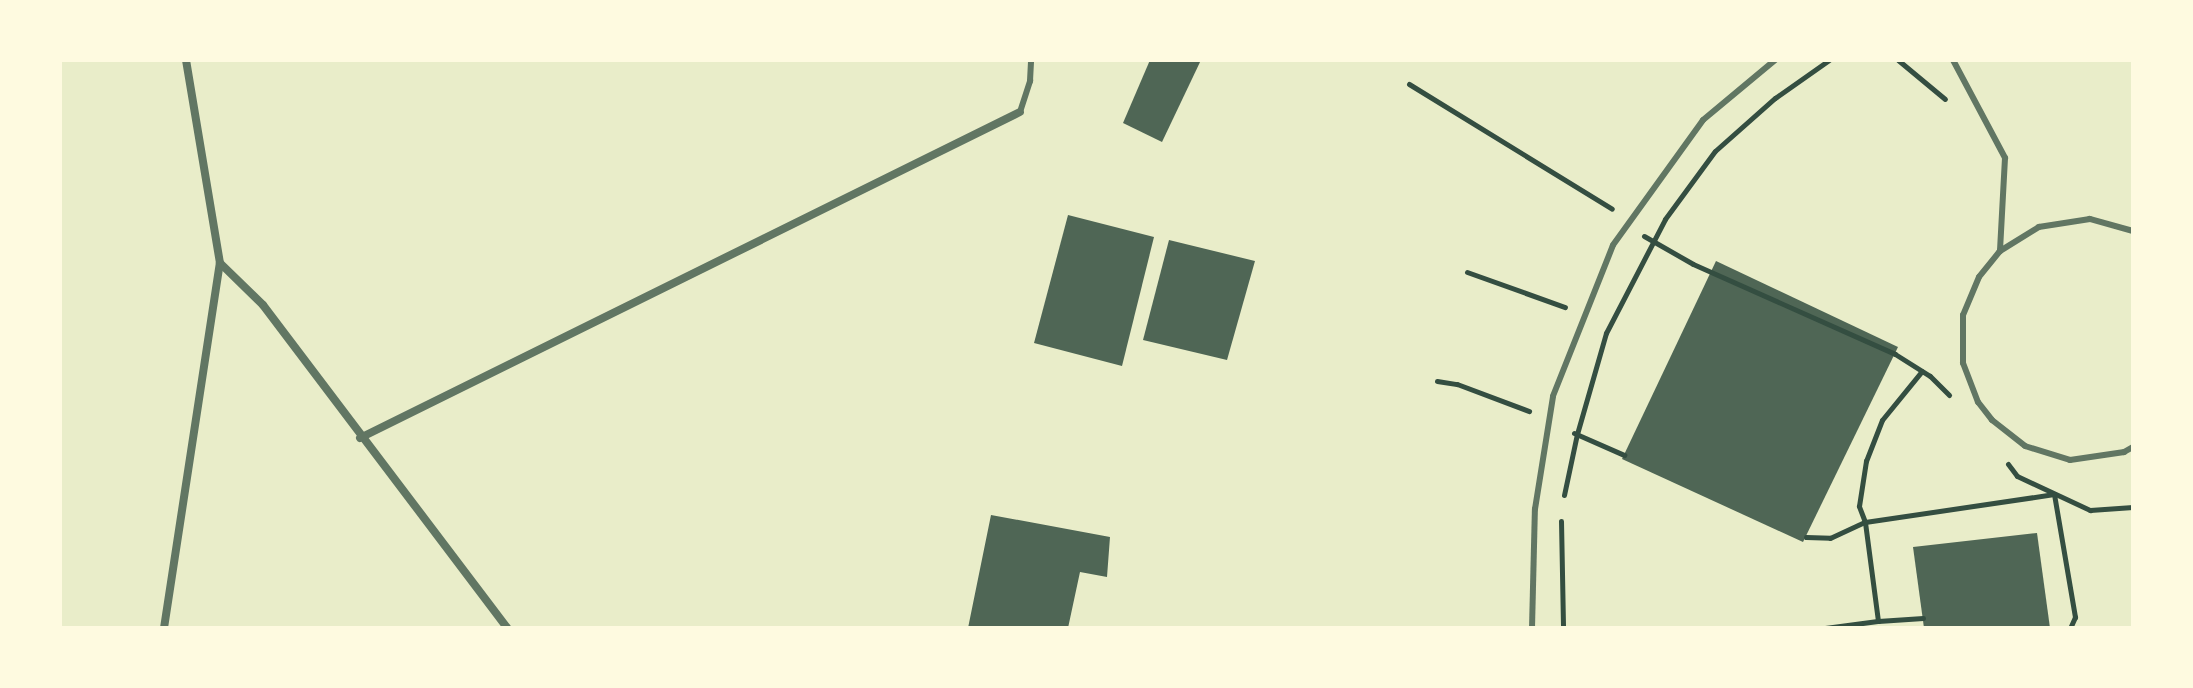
<!DOCTYPE html>
<html>
<head>
<meta charset="utf-8">
<style>
  body { margin:0 }
  #map { position:relative; width:2193px; height:688px; overflow:hidden; background:#e9edc9; font-family:"Source Sans 3",sans-serif }
  div>[style] { position:absolute }
  .building>* { inset:0; background:#4f6655 }
  .path>* { height:5px; margin:-2.5px; padding:0 2.5px; transform-origin:2.5px; border-radius:2.5px; background:#344e41 }
  .service>* { height:6px; margin:-3px; padding:0 3px; transform-origin:3px; border-radius:3px; background:#617663 }
  .minor>* { height:8px; margin:-4px; padding:0 4px; transform-origin:4px; border-radius:4px; background:#617663 }
  span { translate:-50% -50%; white-space:nowrap; text-align:center; line-height:1.15; -webkit-text-stroke:8px #fefae0; paint-order:stroke }
  .frame { position:absolute; inset:0; border:62px solid #fefae0; pointer-events:none }
</style>
</head>
<body>
<div id="map">
  <div class="building">
    <div style="clip-path:polygon(1150px 60px,1201px 60px,1162px 142px,1123px 123px)"></div>
    <div style="clip-path:polygon(1068px 215px,1154px 237px,1122px 366px,1034px 343px)"></div>
    <div style="clip-path:polygon(1169px 240px,1255px 261px,1227px 360px,1143px 340px)"></div>
    <div style="clip-path:polygon(1716px 261px,1898px 347px,1803px 542px,1622px 459px)"></div>
    <div style="clip-path:polygon(991px 515px,1110px 537px,1107px 577px,1080px 572px,1068px 628px,968px 628px)"></div>
    <div style="clip-path:polygon(2037px 533px,2050px 628px,1924px 628px,1913px 547px)"></div>
  </div>
  <div class="path">
    <div style="left:1898px;top:60px;width:61px;rotate:39.7deg"></div>
    <div style="left:1409px;top:84px;width:238px;rotate:31.6deg"></div>
    <div style="left:1644px;top:236px;width:56px;rotate:29.7deg"></div>
    <div style="left:1693px;top:264px;width:221px;rotate:24deg"></div>
    <div style="left:1895px;top:354px;width:41px;rotate:32.2deg"></div>
    <div style="left:1930px;top:376px;width:27px;rotate:45deg"></div>
    <div style="left:1467px;top:272px;width:104px;rotate:19.7deg"></div>
    <div style="left:1437px;top:381px;width:20px;rotate:9deg"></div>
    <div style="left:1457px;top:384px;width:77px;rotate:20.6deg"></div>
    <div style="left:1574px;top:433px;width:55px;rotate:23.7deg"></div>
    <div style="left:2008px;top:464px;width:15px;rotate:53deg"></div>
    <div style="left:2017px;top:476px;width:81px;rotate:25deg"></div>
    <div style="left:2090px;top:510px;width:43px;rotate:-4deg"></div>
    <div style="left:1564px;top:495px;width:62px;rotate:-78deg"></div>
    <div style="left:1577px;top:434px;width:105px;rotate:-74deg"></div>
    <div style="left:1606px;top:333px;width:128px;rotate:-62.6deg"></div>
    <div style="left:1665px;top:219px;width:84px;rotate:-53.7deg"></div>
    <div style="left:1715px;top:151px;width:80px;rotate:-41.5deg"></div>
    <div style="left:1775px;top:98px;width:66px;rotate:-35.1deg"></div>
    <div style="left:1561px;top:521px;width:107px;rotate:88.9deg"></div>
    <div style="left:1806px;top:537px;width:24px;rotate:2deg"></div>
    <div style="left:1830px;top:538px;width:38px;rotate:-25deg"></div>
    <div style="left:1865px;top:522px;width:17px;rotate:-111deg"></div>
    <div style="left:1859px;top:506px;width:46px;rotate:-81.2deg"></div>
    <div style="left:1866px;top:461px;width:44px;rotate:-68.7deg"></div>
    <div style="left:1882px;top:420px;width:63px;rotate:-50.8deg"></div>
    <div style="left:1923px;top:618px;width:45px;rotate:176.2deg"></div>
    <div style="left:1878px;top:621px;width:100px;rotate:-97.5deg"></div>
    <div style="left:1865px;top:522px;width:191px;rotate:-8.4deg"></div>
    <div style="left:2054px;top:494px;width:125px;rotate:80.3deg"></div>
    <div style="left:2075px;top:617px;width:12px;rotate:114deg"></div>
    <div style="left:1825px;top:628px;width:53px;rotate:-7.5deg"></div>
  </div>
  <div class="service">
    <div style="left:1953px;top:60px;width:111px;rotate:62deg"></div>
    <div style="left:2005px;top:158px;width:93px;rotate:93.1deg"></div>
    <div style="left:1020px;top:112px;width:33px;rotate:-72deg"></div>
    <div style="left:1030px;top:81px;width:21px;rotate:-87deg"></div>
    <div style="left:2133px;top:231px;width:45px;rotate:-164.4deg"></div>
    <div style="left:2090px;top:219px;width:52px;rotate:171.1deg"></div>
    <div style="left:2039px;top:227px;width:46px;rotate:148.4deg"></div>
    <div style="left:2000px;top:251px;width:33px;rotate:129deg"></div>
    <div style="left:1979px;top:277px;width:41px;rotate:112.8deg"></div>
    <div style="left:1963px;top:315px;width:48px;rotate:90deg"></div>
    <div style="left:1963px;top:363px;width:42px;rotate:69deg"></div>
    <div style="left:1978px;top:402px;width:23px;rotate:52deg"></div>
    <div style="left:1992px;top:420px;width:42px;rotate:38.2deg"></div>
    <div style="left:2025px;top:446px;width:47px;rotate:17.3deg"></div>
    <div style="left:2070px;top:460px;width:55px;rotate:-8.4deg"></div>
    <div style="left:2124px;top:452px;width:10px;rotate:-29deg"></div>
    <div style="left:1532px;top:628px;width:119px;rotate:-88.6deg"></div>
    <div style="left:1535px;top:509px;width:114px;rotate:-80.9deg"></div>
    <div style="left:1553px;top:396px;width:162px;rotate:-68.3deg"></div>
    <div style="left:1613px;top:245px;width:154px;rotate:-54.2deg"></div>
    <div style="left:1703px;top:120px;width:94px;rotate:-39.8deg"></div>
  </div>
  <div class="minor">
    <div style="left:186px;top:60px;width:206px;rotate:80.5deg"></div>
    <div style="left:220px;top:263px;width:60px;rotate:44.3deg"></div>
    <div style="left:263px;top:305px;width:405px;rotate:52.9deg"></div>
    <div style="left:360px;top:438px;width:736px;rotate:-26.29deg"></div>
    <div style="left:164px;top:628px;width:369px;rotate:-81.3deg"></div>
  </div>
  <div class="frame"></div>
</div>
</body>
</html>
